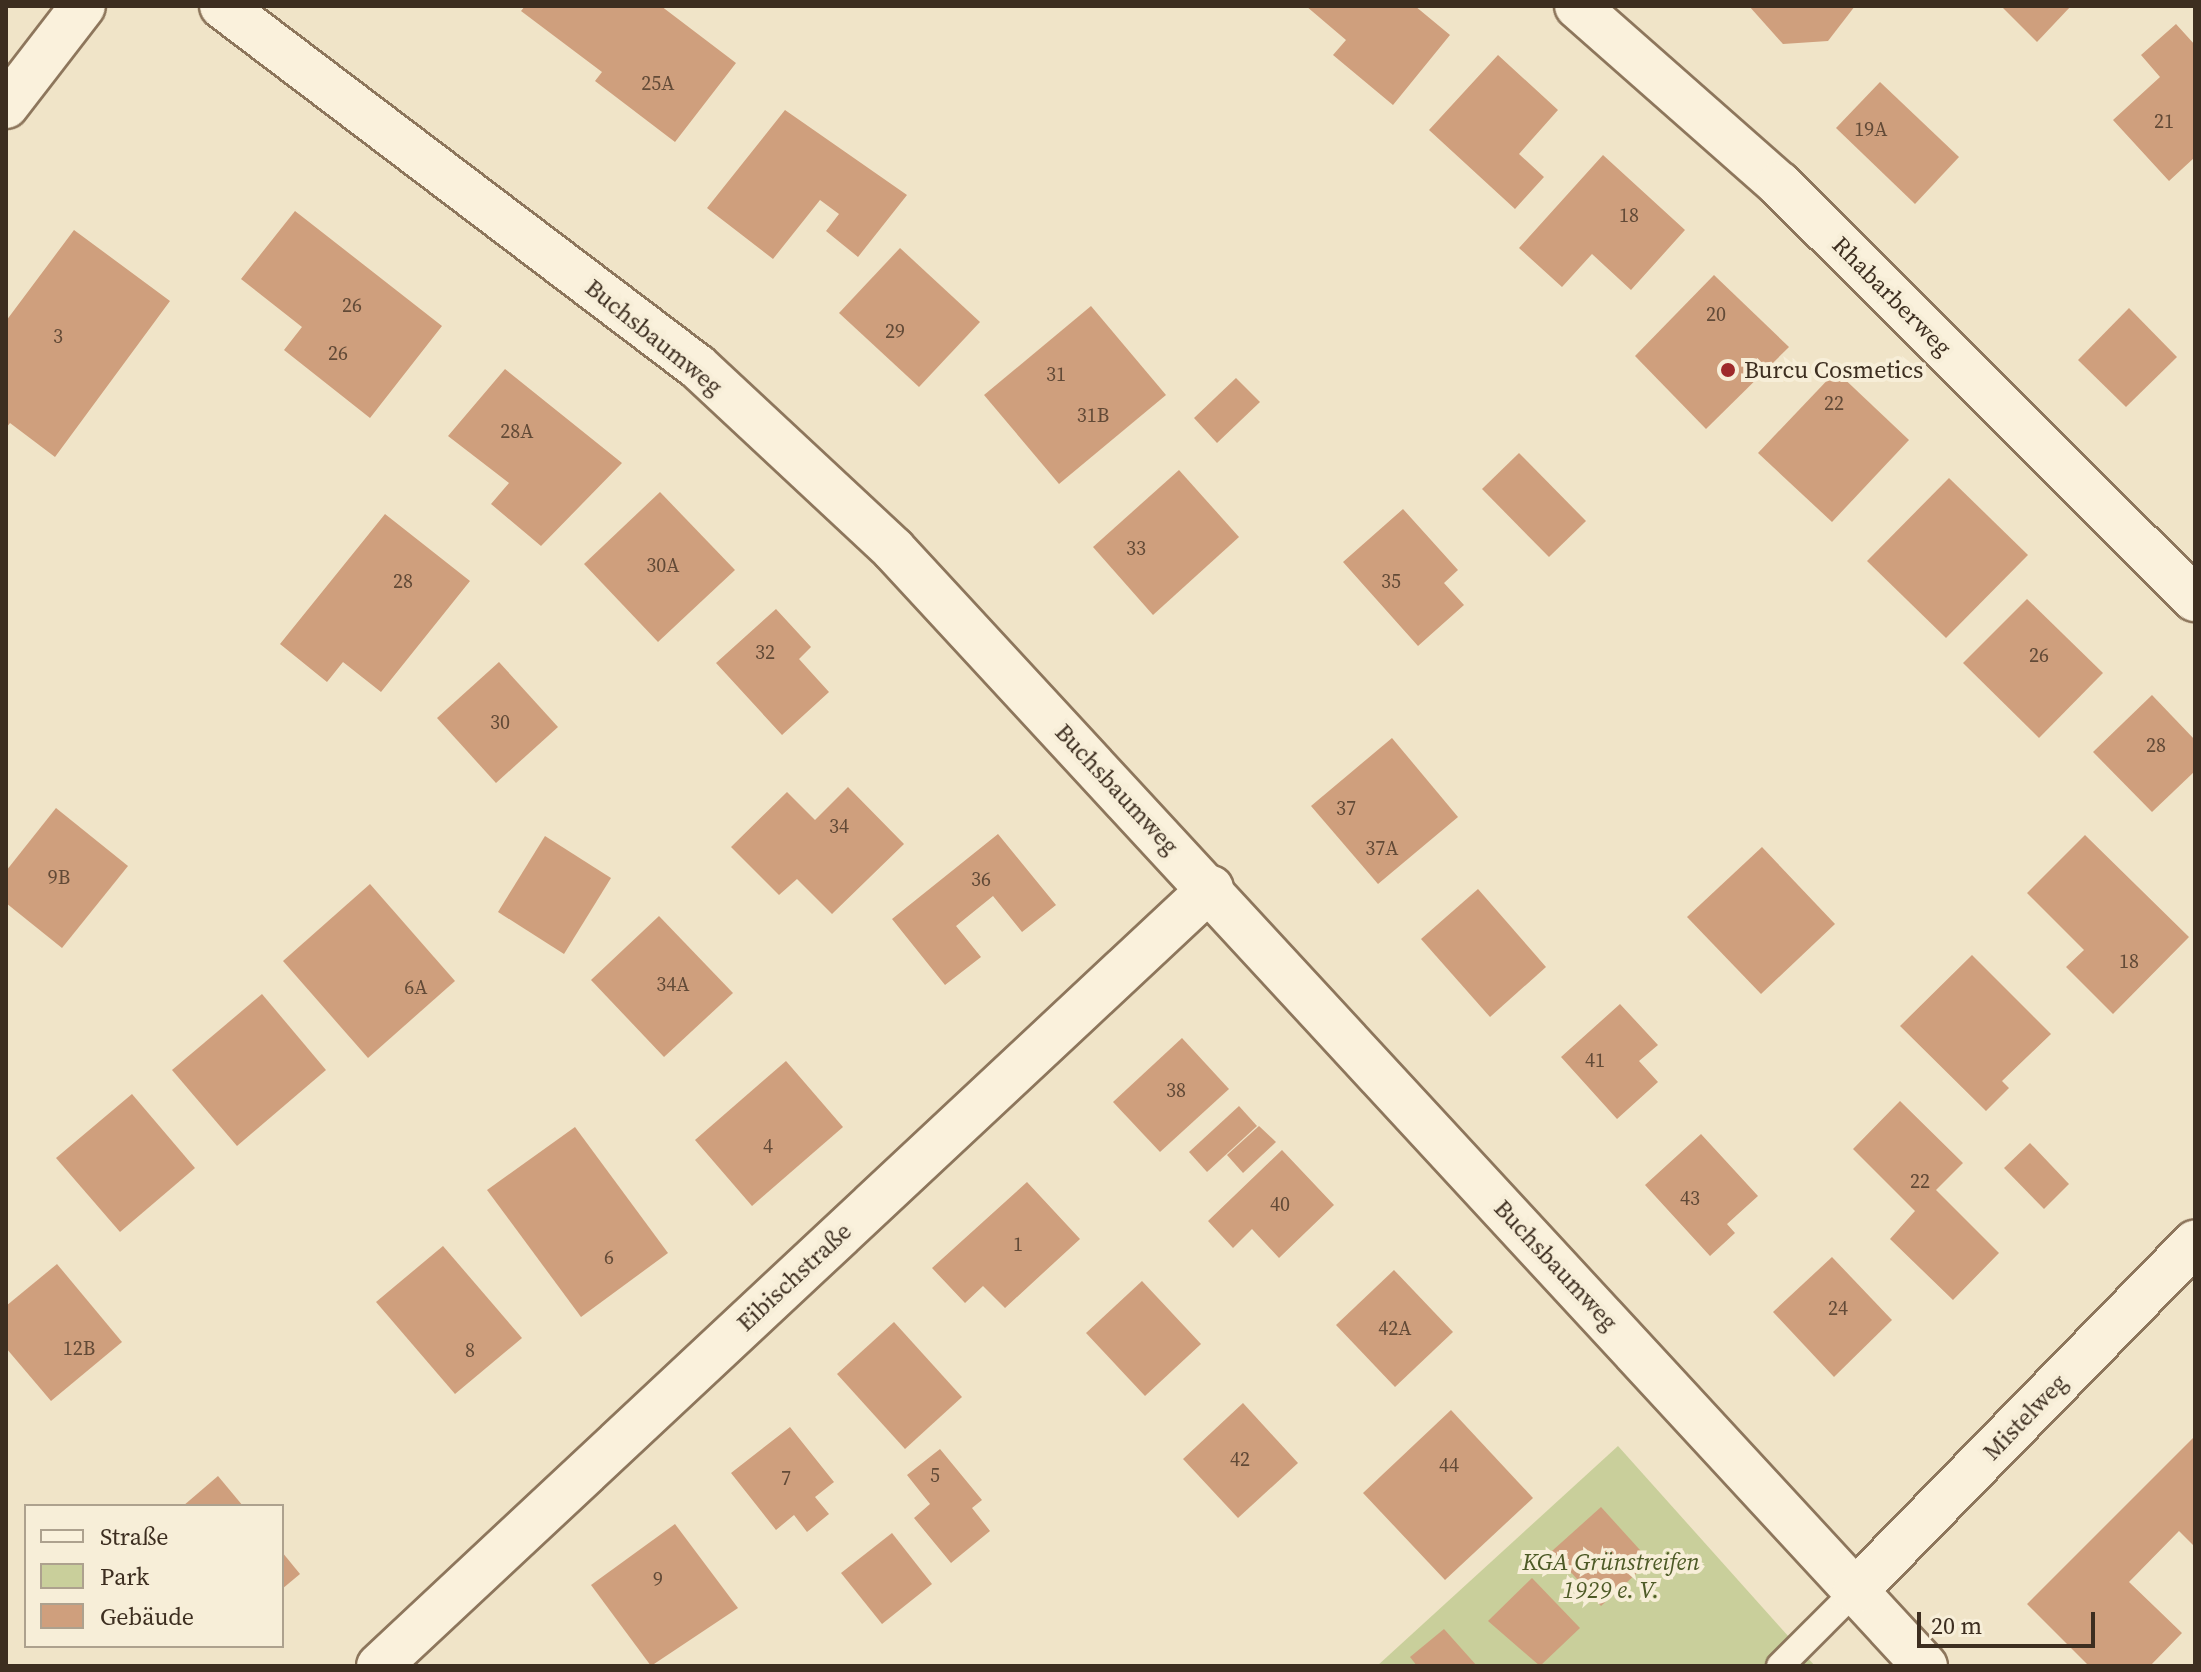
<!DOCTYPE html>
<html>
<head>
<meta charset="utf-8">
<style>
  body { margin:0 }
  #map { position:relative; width:2201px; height:1672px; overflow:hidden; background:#f0e4c8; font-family:"Source Serif 4",serif }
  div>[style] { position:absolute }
  .green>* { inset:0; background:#c9cf9b }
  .building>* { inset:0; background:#cf9f7d }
  .roads { filter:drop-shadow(2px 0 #8d765c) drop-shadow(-2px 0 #8d765c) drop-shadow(0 2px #8d765c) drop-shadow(0 -2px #8d765c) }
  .service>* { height:26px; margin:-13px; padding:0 13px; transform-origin:13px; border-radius:13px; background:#faf1dc }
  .minor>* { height:44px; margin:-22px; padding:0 22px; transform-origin:22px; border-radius:22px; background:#faf1dc }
  .dots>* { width:22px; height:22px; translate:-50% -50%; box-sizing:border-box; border:4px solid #f7eed8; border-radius:50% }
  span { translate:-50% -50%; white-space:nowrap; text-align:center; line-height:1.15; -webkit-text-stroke:8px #f7eed8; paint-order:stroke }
  .number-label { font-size:20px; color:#624a37 }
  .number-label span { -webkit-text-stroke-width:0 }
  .street-label { font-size:24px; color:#3d2e20 }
  .poi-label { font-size:24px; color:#3d2e20 }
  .left { translate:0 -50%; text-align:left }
  .park-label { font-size:24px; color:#4d5a26; font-style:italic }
  .frame { position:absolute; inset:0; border:8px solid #3d2e20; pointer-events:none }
  .legend { position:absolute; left:24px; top:1504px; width:260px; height:144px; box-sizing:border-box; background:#f7eed8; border:2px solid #ada18e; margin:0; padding:10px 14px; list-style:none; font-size:24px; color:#3d2e20 }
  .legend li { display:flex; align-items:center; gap:16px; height:40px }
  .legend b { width:40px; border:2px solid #ada18e }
  .scale { position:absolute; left:1917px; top:1612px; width:178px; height:36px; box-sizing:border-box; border:4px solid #3d2e20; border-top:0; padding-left:10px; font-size:24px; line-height:28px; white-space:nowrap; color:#3d2e20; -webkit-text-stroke:6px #f7eed8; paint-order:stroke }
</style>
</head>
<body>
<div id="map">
  <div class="green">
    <div style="clip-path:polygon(1618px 1446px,1815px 1666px,1377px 1666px)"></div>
  </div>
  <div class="building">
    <div style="clip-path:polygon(525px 6px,661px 6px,736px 63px,675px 142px,595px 81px,602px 72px,521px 11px)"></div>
    <div style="clip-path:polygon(1306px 6px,1415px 6px,1450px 35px,1393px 105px,1333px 55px,1346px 40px)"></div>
    <div style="clip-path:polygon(1749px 6px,1855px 6px,1828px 41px,1783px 44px)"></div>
    <div style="clip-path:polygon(2001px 6px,2071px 6px,2037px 42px)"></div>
    <div style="clip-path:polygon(2176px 24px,2195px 45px,2195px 157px,2169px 181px,2113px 120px,2160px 77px,2141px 55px)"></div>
    <div style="clip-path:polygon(1498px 55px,1558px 110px,1519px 154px,1544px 177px,1515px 209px,1429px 130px)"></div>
    <div style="clip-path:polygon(1880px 82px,1959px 157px,1915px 204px,1836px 128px)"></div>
    <div style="clip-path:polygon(785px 110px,907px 195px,858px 257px,826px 231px,839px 214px,820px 200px,773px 259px,707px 208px)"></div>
    <div style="clip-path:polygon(1603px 155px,1685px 230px,1631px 290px,1592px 254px,1562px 287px,1519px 248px)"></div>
    <div style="clip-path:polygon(295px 211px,442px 326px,370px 418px,284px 350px,302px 327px,241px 279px)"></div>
    <div style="clip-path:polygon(74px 230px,170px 301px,55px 457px,10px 423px,6px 428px,6px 321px)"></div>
    <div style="clip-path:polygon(900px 248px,980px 322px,919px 387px,839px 313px)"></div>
    <div style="clip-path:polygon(1714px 275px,1789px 347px,1706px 429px,1635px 356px)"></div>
    <div style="clip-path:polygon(1091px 306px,1166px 395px,1059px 484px,984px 395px)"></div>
    <div style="clip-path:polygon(2129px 308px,2177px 357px,2126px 407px,2078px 360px)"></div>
    <div style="clip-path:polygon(505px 369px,622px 463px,541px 546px,491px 504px,509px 483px,448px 436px)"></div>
    <div style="clip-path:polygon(1836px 371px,1909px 440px,1832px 522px,1758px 453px)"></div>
    <div style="clip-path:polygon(1236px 378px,1260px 402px,1217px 443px,1194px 418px)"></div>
    <div style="clip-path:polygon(1519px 453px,1586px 521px,1549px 557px,1482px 489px)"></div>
    <div style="clip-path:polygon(1179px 470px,1239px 537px,1153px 615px,1093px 547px)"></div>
    <div style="clip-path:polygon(1949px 478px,2028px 555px,1946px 638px,1867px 561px)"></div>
    <div style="clip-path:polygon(660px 492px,735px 570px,658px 642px,584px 564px)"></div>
    <div style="clip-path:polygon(1403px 509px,1458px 570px,1444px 583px,1464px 605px,1418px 646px,1343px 562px)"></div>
    <div style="clip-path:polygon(385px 514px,470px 581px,381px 692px,343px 662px,327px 682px,280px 644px)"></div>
    <div style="clip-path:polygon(2027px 599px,2103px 673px,2039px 738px,1963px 663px)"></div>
    <div style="clip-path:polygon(776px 609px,811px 647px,799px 659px,829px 692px,782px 735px,716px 663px)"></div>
    <div style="clip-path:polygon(499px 662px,558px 727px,496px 783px,437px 718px)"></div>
    <div style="clip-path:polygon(2152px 695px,2195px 740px,2195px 771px,2152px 812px,2093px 752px)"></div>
    <div style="clip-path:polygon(1392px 738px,1458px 817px,1378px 884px,1311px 806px)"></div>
    <div style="clip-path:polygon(848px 787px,904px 844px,832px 914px,797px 879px,779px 895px,731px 847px,787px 792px,815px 820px)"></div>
    <div style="clip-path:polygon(56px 808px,128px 866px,62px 948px,6px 903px,6px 871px)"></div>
    <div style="clip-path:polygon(998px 834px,1056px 905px,1022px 932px,993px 896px,956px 926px,981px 957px,945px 985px,892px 919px)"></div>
    <div style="clip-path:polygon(2085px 835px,2189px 937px,2113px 1014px,2066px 967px,2084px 950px,2027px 893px)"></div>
    <div style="clip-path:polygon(545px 836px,611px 878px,564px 954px,498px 912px)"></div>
    <div style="clip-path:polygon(1762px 847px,1835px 924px,1761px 994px,1687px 917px)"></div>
    <div style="clip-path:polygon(370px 884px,455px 981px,368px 1058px,283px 961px)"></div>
    <div style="clip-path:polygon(1478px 889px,1546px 967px,1490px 1017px,1421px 939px)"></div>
    <div style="clip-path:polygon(659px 916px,733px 993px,664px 1057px,591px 980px)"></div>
    <div style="clip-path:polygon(1972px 955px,2051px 1034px,2002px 1081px,2009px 1088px,1986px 1111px,1900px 1026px)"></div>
    <div style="clip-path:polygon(262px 994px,326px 1070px,237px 1146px,172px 1070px)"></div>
    <div style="clip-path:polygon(1620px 1004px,1658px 1045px,1639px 1061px,1658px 1082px,1617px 1119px,1561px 1057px)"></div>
    <div style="clip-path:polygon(1182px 1038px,1229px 1089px,1160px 1152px,1113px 1102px)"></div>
    <div style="clip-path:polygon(786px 1061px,843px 1127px,752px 1206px,695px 1140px)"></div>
    <div style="clip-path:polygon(132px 1094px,195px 1168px,120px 1232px,56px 1158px)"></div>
    <div style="clip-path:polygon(1900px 1101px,1963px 1163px,1936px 1190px,1999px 1253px,1953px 1300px,1890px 1239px,1915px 1211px,1853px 1149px)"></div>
    <div style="clip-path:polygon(1239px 1106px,1257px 1126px,1207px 1172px,1189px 1152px)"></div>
    <div style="clip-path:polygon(1259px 1126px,1276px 1142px,1243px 1173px,1227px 1155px)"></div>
    <div style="clip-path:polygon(575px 1127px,668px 1253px,581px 1317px,487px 1190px)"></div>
    <div style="clip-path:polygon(1701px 1134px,1758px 1196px,1727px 1224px,1735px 1233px,1710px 1256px,1645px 1185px)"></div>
    <div style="clip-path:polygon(2030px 1143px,2069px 1184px,2044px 1209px,2004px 1168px)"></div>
    <div style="clip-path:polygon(1282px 1150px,1334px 1205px,1279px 1258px,1252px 1229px,1233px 1248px,1208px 1221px)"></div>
    <div style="clip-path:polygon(1027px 1182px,1080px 1239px,1005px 1308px,983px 1286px,965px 1303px,932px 1268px)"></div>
    <div style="clip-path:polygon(443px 1246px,522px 1338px,455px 1394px,376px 1302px)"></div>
    <div style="clip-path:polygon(1832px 1257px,1892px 1320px,1834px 1377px,1773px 1312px)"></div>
    <div style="clip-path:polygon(57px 1264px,122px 1342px,51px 1401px,6px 1348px,6px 1306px)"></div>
    <div style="clip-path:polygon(1394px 1270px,1453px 1332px,1395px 1387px,1336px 1325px)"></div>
    <div style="clip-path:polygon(1142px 1281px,1201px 1344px,1145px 1396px,1086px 1333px)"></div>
    <div style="clip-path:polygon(894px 1322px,962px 1397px,905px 1449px,837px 1374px)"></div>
    <div style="clip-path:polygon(1243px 1403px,1298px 1463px,1238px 1518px,1183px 1459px)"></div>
    <div style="clip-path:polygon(1451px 1410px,1533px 1498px,1445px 1580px,1363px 1493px)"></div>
    <div style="clip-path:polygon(790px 1427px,834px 1482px,815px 1497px,829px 1514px,807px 1532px,794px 1515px,776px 1530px,731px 1473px)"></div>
    <div style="clip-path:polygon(2195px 1436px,2195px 1547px,2179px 1531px,2129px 1582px,2182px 1633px,2150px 1666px,2089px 1666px,2027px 1604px)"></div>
    <div style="clip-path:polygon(940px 1449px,982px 1500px,972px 1508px,990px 1531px,951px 1563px,914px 1518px,930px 1504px,907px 1475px)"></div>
    <div style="clip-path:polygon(218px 1476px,243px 1506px,183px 1506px)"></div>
    <div style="clip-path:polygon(1601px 1507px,1650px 1561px,1601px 1606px,1552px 1551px)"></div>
    <div style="clip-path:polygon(675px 1524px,738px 1608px,651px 1666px,591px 1585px)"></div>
    <div style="clip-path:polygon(892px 1533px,932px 1584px,882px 1624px,841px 1573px)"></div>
    <div style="clip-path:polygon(282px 1552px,300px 1574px,282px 1589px)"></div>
    <div style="clip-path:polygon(1532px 1578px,1580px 1628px,1540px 1666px,1488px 1621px)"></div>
    <div style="clip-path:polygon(1444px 1629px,1477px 1666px,1417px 1666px,1410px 1657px)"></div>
  </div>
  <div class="roads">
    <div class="service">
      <div style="left:1780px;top:1666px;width:106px;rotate:-45deg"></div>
    </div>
    <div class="minor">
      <div style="left:222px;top:6px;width:597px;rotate:37.18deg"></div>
      <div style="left:698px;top:367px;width:267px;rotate:43deg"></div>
      <div style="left:893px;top:549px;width:1521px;rotate:47.27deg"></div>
      <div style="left:1577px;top:6px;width:269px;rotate:41.4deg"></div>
      <div style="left:1779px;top:184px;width:588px;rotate:44.93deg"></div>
      <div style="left:6px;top:106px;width:126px;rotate:-52.4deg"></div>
      <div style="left:1855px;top:1591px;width:487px;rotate:-45.7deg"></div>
      <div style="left:379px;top:1666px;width:1139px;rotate:-43.08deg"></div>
    </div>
  </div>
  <div class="dots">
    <div style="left:1728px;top:370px;background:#9e2a2b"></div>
  </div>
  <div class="number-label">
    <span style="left:658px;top:83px">25A</span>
    <span style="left:2164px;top:121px">21</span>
    <span style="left:1871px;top:129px">19A</span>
    <span style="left:1629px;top:215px">18</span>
    <span style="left:352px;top:305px">26</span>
    <span style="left:1716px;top:314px">20</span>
    <span style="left:895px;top:331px">29</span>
    <span style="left:58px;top:336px">3</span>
    <span style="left:338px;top:353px">26</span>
    <span style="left:1056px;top:374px">31</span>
    <span style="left:1834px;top:403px">22</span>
    <span style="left:1093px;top:415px">31B</span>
    <span style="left:517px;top:431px">28A</span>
    <span style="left:1136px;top:548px">33</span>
    <span style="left:663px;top:565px">30A</span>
    <span style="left:403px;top:581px">28</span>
    <span style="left:1391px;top:581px">35</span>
    <span style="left:765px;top:652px">32</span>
    <span style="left:2039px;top:655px">26</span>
    <span style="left:500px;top:722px">30</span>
    <span style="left:2156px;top:745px">28</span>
    <span style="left:1346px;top:808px">37</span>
    <span style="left:839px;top:826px">34</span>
    <span style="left:1382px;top:848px">37A</span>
    <span style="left:59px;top:877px">9B</span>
    <span style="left:981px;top:879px">36</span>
    <span style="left:2129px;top:961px">18</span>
    <span style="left:673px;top:984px">34A</span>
    <span style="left:416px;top:987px">6A</span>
    <span style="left:1595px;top:1060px">41</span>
    <span style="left:1176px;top:1090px">38</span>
    <span style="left:768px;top:1146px">4</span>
    <span style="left:1920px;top:1181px">22</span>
    <span style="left:1690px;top:1198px">43</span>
    <span style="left:1280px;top:1204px">40</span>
    <span style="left:1018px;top:1244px">1</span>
    <span style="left:609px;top:1257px">6</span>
    <span style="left:1838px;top:1308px">24</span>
    <span style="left:1395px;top:1328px">42A</span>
    <span style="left:79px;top:1348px">12B</span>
    <span style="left:470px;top:1350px">8</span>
    <span style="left:1240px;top:1459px">42</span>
    <span style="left:1449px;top:1465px">44</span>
    <span style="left:935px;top:1475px">5</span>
    <span style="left:786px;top:1478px">7</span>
    <span style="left:658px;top:1579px">9</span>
  </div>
  <div class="street-label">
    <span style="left:1892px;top:296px;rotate:45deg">Rhabarberweg</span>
    <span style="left:654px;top:337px;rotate:39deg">Buchsbaumweg</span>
    <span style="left:1117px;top:789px;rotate:47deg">Buchsbaumweg</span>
    <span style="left:1556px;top:1265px;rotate:47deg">Buchsbaumweg</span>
    <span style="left:794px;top:1277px;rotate:-43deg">Eibischstraße</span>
    <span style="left:2025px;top:1417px;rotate:-46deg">Mistelweg</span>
  </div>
  <div class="poi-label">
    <span class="left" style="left:1744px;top:370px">Burcu Cosmetics</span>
  </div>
  <div class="park-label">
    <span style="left:1611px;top:1576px">KGA Grünstreifen<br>1929 e. V.</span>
  </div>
  <div class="frame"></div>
  <ul class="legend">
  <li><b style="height:10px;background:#faf1dc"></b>Straße</li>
  <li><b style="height:22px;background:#c9cf9b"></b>Park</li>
  <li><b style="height:22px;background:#cf9f7d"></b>Gebäude</li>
  </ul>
  <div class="scale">20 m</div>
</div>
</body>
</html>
